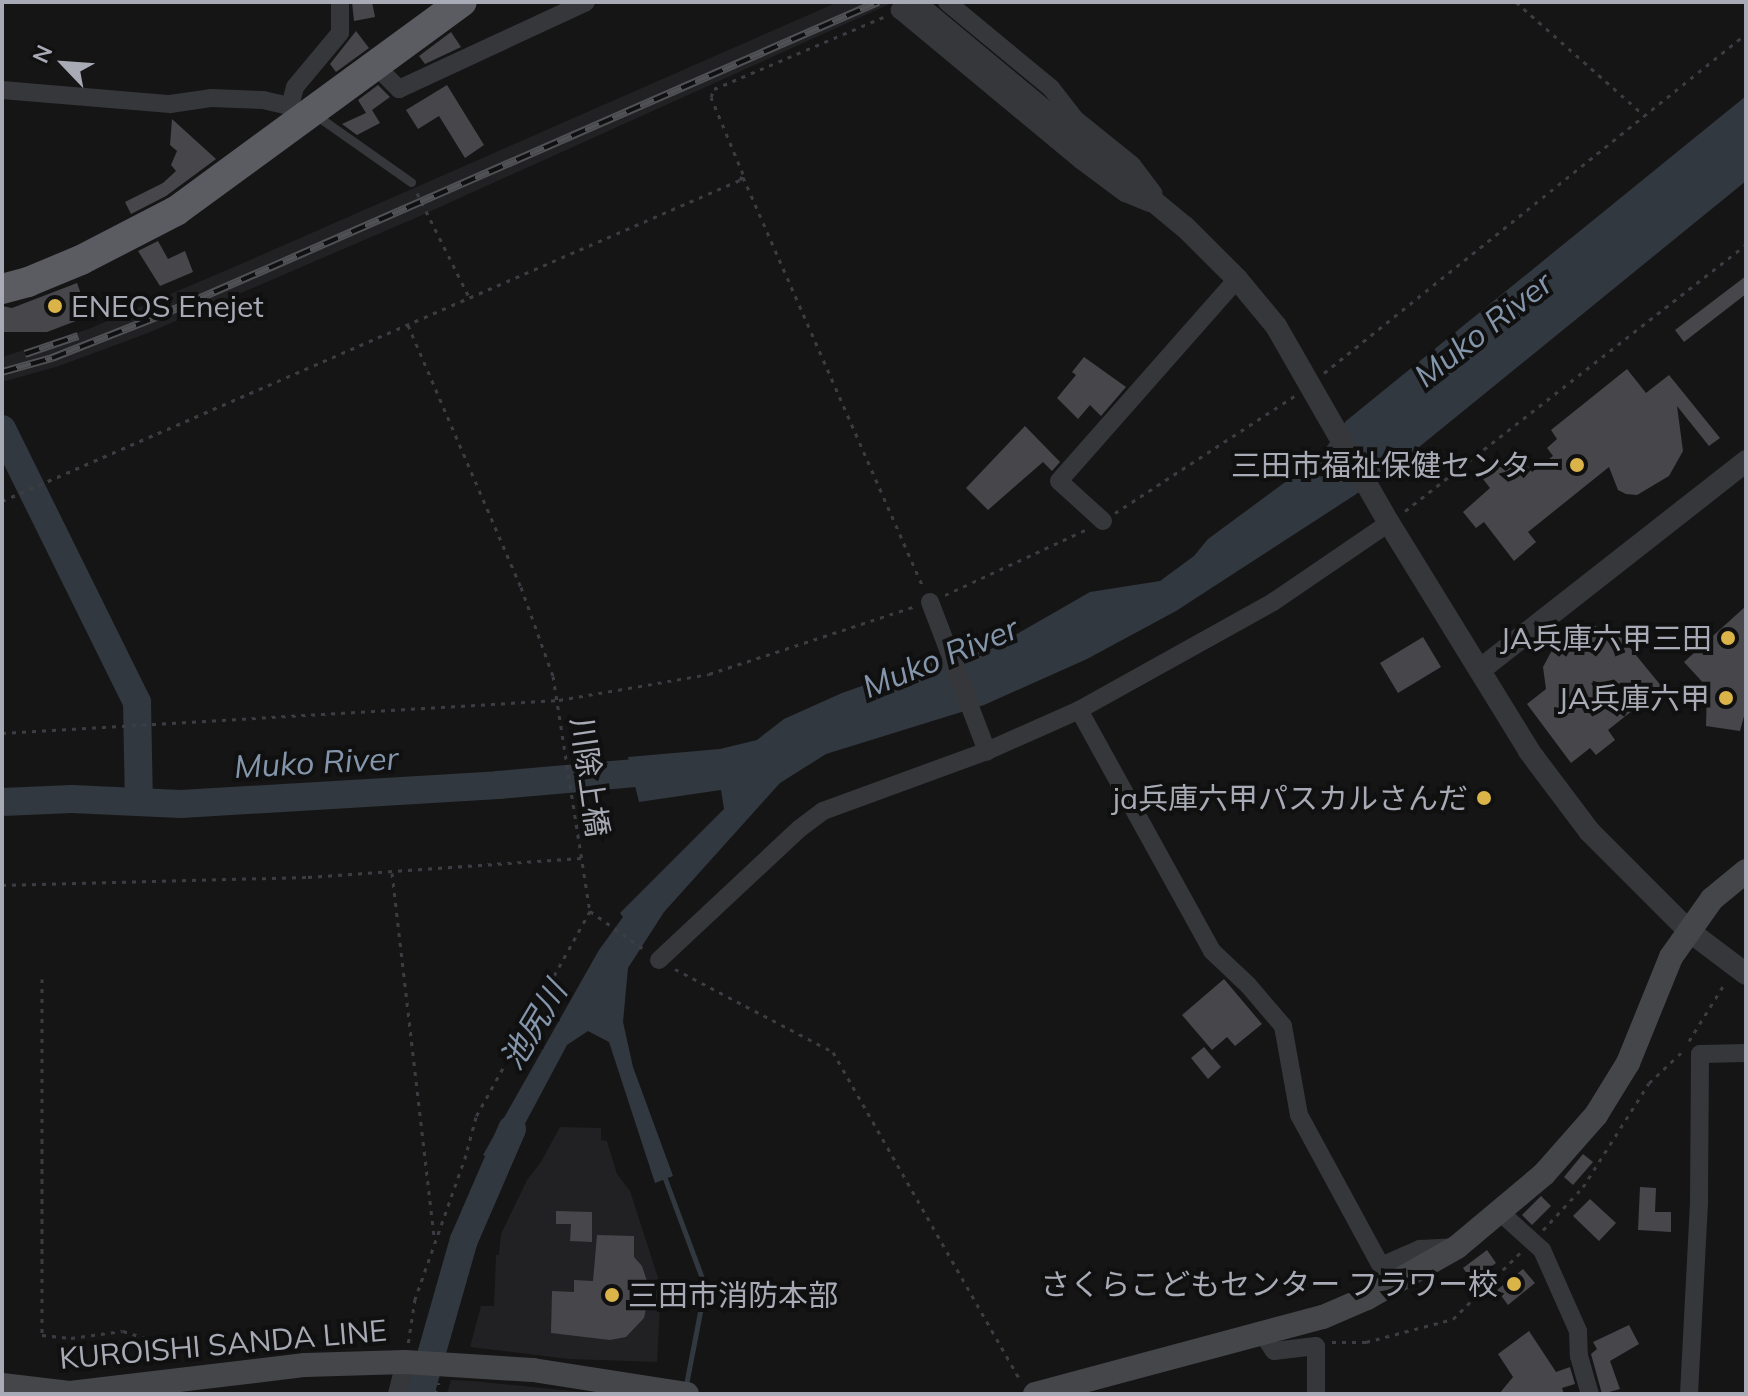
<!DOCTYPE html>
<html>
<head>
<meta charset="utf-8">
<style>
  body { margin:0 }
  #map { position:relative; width:1748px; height:1396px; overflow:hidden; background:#151516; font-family:Mulish,"Noto Sans JP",sans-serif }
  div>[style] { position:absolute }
  .built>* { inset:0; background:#212123 }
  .water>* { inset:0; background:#32383f }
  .stream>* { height:5px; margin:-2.5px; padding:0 2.5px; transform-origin:2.5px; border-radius:2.5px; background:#32383f }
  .river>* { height:28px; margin:-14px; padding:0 14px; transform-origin:14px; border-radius:14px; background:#32383f }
  .building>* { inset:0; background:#47474b }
  .path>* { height:3px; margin-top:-1.5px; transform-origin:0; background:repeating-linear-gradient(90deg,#3c3d42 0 4px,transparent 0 10px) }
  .service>* { height:9px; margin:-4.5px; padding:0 4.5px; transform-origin:4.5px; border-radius:4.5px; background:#36373b }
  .minor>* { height:18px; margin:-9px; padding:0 9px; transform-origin:9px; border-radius:9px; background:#36373b }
  .tertiary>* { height:22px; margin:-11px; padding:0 11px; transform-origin:11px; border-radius:11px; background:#36373b }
  .secondary>* { height:24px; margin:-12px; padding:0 12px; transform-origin:12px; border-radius:12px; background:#45464a }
  .trunk>* { height:30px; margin:-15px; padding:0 15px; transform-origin:15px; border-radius:15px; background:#5b5c62 }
  .rail>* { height:8px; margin-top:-4px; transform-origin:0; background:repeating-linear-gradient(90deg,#101011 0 15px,#505155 0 30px); box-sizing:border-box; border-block:2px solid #505155 }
  .dots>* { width:22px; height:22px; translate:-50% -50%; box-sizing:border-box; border:4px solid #101011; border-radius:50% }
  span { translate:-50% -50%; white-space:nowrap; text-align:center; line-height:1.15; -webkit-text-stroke:8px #101011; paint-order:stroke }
  .poi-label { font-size:30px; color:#a8abb5 }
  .left { translate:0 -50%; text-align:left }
  .right { translate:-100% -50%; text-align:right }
  .street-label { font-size:30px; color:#a8abb5 }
  .water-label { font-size:32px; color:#8496ab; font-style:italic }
  .frame { position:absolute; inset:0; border:4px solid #a8abb5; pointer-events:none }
  .north { position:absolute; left:24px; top:24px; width:80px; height:80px; -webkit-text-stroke:6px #101011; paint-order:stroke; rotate:295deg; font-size:22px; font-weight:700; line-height:32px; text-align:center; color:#a8abb5 }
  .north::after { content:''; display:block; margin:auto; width:28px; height:36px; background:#a8abb5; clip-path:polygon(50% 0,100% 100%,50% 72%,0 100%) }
</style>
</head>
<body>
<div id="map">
  <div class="built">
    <div style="clip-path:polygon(838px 2px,894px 2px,420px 216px,148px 333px,59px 366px,2px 382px,2px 357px,86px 330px,241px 264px)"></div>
    <div style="clip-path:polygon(560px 1127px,601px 1128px,601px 1140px,607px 1141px,617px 1174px,630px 1191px,661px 1287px,657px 1362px,569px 1359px,470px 1347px,481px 1306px,494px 1306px,496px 1255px,499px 1255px,501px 1234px,527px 1180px,541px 1162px)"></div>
    <div style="clip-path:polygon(451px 1380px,472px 1381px,603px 1394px,447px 1394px)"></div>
  </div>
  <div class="water">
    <div style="clip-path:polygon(1746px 96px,1746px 181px,1381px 478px,1176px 611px,1087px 659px,984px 705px,826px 754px,780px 783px,664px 912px,628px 968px,623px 1022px,633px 1067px,673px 1176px,655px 1183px,609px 1042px,588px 1031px,567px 1045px,520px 1133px,507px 1166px,483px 1155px,599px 950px,623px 917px,620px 913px,724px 809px,721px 790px,639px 802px,628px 757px,720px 749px,757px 740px,784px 719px,842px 693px,924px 664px,991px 649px,1090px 592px,1160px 581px,1194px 556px,1208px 539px,1318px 458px,1346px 421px)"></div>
  </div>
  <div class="stream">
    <div style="left:664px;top:1176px;width:117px;rotate:69.6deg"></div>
    <div style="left:705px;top:1286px;width:101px;rotate:100.9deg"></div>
  </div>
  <div class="river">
    <div style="left:2px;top:429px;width:305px;rotate:63.7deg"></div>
    <div style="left:137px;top:702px;width:100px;rotate:88.9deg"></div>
    <div style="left:2px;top:802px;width:70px;rotate:-2.5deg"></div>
    <div style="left:72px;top:799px;width:109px;rotate:2.6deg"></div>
    <div style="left:181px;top:804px;width:318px;rotate:-3.4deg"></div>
    <div style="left:498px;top:785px;width:172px;rotate:-5deg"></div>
    <div style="left:420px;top:1394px;width:160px;rotate:-74.1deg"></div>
    <div style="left:464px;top:1240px;width:121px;rotate:-66.6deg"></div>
  </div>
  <div class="building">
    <div style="clip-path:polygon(352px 2px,372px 2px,375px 17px,354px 21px)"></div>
    <div style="clip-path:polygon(356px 31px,369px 48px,336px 72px,330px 64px)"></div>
    <div style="clip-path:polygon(451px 32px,461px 47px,425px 64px,419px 56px)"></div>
    <div style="clip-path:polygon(378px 85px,390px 97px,372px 110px,380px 123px,357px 135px,342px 124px,366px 113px,358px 100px)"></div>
    <div style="clip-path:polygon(447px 85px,484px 145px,465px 158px,439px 116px,418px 129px,406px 110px)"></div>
    <div style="clip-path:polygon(172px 119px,216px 159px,166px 196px,131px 214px,125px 202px,163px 183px,176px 171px,171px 165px,177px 151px,170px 145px)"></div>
    <div style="clip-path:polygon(158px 241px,168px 259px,185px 251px,193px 272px,160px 286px,138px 251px)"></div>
    <div style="clip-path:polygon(1746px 276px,1746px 294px,1684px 342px,1675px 330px)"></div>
    <div style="clip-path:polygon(77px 283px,89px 316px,47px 332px,2px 332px,2px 306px,12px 308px)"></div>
    <div style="clip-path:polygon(1084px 357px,1126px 387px,1101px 416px,1090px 405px,1078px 419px,1057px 398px,1076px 375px,1072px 372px)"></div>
    <div style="clip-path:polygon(1627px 369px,1646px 393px,1669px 375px,1720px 438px,1709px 446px,1677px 406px,1683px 451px,1669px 476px,1637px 495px,1626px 494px,1618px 490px,1609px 467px,1528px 532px,1536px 542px,1514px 561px,1484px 522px,1476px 528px,1463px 512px,1490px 488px,1483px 479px,1518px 453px,1532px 472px,1553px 456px,1547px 448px,1557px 439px,1551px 430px)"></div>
    <div style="clip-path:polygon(1025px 426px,1060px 462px,1052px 471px,1043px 462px,988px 510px,966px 488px)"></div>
    <div style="clip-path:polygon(1746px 606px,1746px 709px,1740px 731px,1706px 726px,1707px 687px,1684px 662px)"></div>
    <div style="clip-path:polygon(1583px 626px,1595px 626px,1622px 638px,1662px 687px,1608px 730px,1615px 740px,1596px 755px,1590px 748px,1571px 763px,1527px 704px,1546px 689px,1543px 667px,1558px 639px)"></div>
    <div style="clip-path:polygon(1423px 637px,1441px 667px,1398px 693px,1380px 663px)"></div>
    <div style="clip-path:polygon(1224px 979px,1262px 1024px,1235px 1046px,1227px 1037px,1212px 1050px,1182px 1015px)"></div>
    <div style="clip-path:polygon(1204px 1047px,1221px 1067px,1208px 1079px,1191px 1058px)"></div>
    <div style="clip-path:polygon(1583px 1154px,1593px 1162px,1573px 1185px,1564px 1177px)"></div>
    <div style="clip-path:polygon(1640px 1187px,1656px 1188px,1655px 1212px,1671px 1212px,1671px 1232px,1638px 1230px)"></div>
    <div style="clip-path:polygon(1541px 1196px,1551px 1206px,1532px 1225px,1522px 1215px)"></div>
    <div style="clip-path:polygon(1590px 1199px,1616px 1223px,1599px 1241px,1573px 1216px)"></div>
    <div style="clip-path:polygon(556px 1211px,592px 1212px,592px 1242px,570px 1241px,571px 1224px,556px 1224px)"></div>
    <div style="clip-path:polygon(597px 1235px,634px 1236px,634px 1257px,642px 1266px,650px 1290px,644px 1318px,626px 1337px,610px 1340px,551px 1333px,552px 1291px,574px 1292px,574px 1280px,593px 1281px)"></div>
    <div style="clip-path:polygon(1487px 1250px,1496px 1263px,1472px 1281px,1463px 1268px)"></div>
    <div style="clip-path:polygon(1523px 1269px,1535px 1283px,1508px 1305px,1497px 1290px)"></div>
    <div style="clip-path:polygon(1629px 1325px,1639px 1344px,1610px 1361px,1620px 1389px,1602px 1394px,1591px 1354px,1597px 1349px,1593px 1342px)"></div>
    <div style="clip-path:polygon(1529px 1331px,1556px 1372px,1570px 1367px,1575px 1384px,1562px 1388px,1564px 1394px,1499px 1394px,1513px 1377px,1498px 1354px)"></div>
  </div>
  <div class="path">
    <div style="left:1516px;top:2px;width:172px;rotate:41.5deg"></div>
    <div style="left:743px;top:177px;width:448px;rotate:66.3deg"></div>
    <div style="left:417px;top:193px;width:116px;rotate:63.4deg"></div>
    <div style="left:408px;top:325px;width:285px;rotate:66.7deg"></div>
    <div style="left:521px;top:587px;width:95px;rotate:70.2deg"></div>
    <div style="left:553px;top:676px;width:238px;rotate:81.1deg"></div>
    <div style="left:590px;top:911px;width:235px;rotate:119deg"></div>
    <div style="left:476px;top:1117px;width:39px;rotate:105deg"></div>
    <div style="left:466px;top:1155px;width:153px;rotate:109.5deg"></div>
    <div style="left:415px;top:1299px;width:47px;rotate:98.7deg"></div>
    <div style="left:1324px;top:373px;width:541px;rotate:-38.78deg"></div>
    <div style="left:2px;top:501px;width:805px;rotate:-23.51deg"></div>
    <div style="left:740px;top:180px;width:7px;rotate:-63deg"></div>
    <div style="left:743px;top:174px;width:83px;rotate:-112.6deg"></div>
    <div style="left:711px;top:97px;width:9px;rotate:-69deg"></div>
    <div style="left:714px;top:89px;width:187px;rotate:-23deg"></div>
    <div style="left:1405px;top:511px;width:432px;rotate:-38deg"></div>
    <div style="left:1115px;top:513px;width:216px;rotate:-33.1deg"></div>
    <div style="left:945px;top:595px;width:157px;rotate:-24.9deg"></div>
    <div style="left:2px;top:733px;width:558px;rotate:-3.39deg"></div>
    <div style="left:559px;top:700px;width:152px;rotate:-9.8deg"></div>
    <div style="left:709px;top:674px;width:218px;rotate:-18.2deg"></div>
    <div style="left:392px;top:873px;width:367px;rotate:83.4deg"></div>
    <div style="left:2px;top:885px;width:306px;rotate:-1.5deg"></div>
    <div style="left:308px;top:877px;width:274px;rotate:-4deg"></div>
    <div style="left:590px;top:911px;width:67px;rotate:35.3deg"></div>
    <div style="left:675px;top:969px;width:178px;rotate:27.7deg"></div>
    <div style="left:833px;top:1052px;width:378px;rotate:60.3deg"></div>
    <div style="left:42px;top:979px;width:356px;rotate:90deg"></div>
    <div style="left:42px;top:1335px;width:29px;rotate:6deg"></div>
    <div style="left:71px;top:1338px;width:52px;rotate:-7.7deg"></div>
    <div style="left:123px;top:1331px;width:50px;rotate:17.4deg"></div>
    <div style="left:171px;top:1346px;width:16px;rotate:86deg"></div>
    <div style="left:1689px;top:1041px;width:68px;rotate:-58.2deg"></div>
    <div style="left:1543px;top:1230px;width:59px;rotate:-47.1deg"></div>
    <div style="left:1583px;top:1187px;width:123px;rotate:-57.6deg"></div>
    <div style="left:1649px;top:1083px;width:47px;rotate:-43.3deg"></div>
    <div style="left:1332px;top:1342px;width:34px"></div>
    <div style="left:1366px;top:1342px;width:90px;rotate:-14.8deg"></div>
    <div style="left:1453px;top:1319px;width:95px;rotate:-44.6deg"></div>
    <div style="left:435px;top:1394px;width:12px;rotate:-70deg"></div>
  </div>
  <div class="service">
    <div style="left:317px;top:116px;width:115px;rotate:35.1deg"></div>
  </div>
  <div class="minor">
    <div style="left:919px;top:2px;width:21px;rotate:157deg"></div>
    <div style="left:900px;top:10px;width:236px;rotate:39.7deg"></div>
    <div style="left:1082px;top:161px;width:54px;rotate:36.7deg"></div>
    <div style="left:1125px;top:193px;width:27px;rotate:22deg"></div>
    <div style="left:947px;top:2px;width:135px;rotate:39.6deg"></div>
    <div style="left:1051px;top:88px;width:39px;rotate:52deg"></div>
    <div style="left:1075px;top:119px;width:73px;rotate:38.9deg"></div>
    <div style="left:1132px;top:165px;width:36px;rotate:53deg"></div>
    <div style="left:375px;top:65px;width:34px;rotate:45deg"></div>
    <div style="left:399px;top:89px;width:206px;rotate:-24.9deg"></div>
    <div style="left:2px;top:90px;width:169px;rotate:4.8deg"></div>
    <div style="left:170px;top:104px;width:41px;rotate:-8.3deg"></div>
    <div style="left:211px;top:98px;width:52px;rotate:2.2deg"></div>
    <div style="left:263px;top:100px;width:28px;rotate:13deg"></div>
    <div style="left:290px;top:106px;width:18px;rotate:43deg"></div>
    <div style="left:290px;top:106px;width:20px;rotate:-75deg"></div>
    <div style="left:295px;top:87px;width:70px;rotate:-50.2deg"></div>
    <div style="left:340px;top:33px;width:31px;rotate:-90deg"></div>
    <div style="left:1103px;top:521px;width:59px;rotate:-137.7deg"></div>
    <div style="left:1059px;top:481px;width:269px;rotate:-48.6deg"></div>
    <div style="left:930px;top:602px;width:160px;rotate:69.1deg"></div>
    <div style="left:1079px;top:710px;width:275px;rotate:61.1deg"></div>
    <div style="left:1212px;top:951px;width:50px;rotate:43.4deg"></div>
    <div style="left:1248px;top:985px;width:54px;rotate:49.5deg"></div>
    <div style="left:1283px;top:1026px;width:90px;rotate:79.8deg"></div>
    <div style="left:1299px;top:1115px;width:172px;rotate:61.5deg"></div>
    <div style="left:1381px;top:1266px;width:43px;rotate:-23.6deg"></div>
    <div style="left:1420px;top:1249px;width:34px;rotate:-3deg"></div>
    <div style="left:659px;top:960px;width:192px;rotate:-43.1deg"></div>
    <div style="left:799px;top:829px;width:30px;rotate:-37deg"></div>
    <div style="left:823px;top:811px;width:175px;rotate:-20.1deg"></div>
    <div style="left:987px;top:751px;width:101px;rotate:-24deg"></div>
    <div style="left:1079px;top:710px;width:222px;rotate:-29.1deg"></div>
    <div style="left:1273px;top:602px;width:140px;rotate:-34.3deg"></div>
    <div style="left:1501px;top:1213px;width:55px;rotate:42.1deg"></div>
    <div style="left:1542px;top:1250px;width:89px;rotate:66deg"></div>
    <div style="left:1578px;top:1331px;width:25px;rotate:88deg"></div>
    <div style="left:1579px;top:1356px;width:40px;rotate:74deg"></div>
    <div style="left:1263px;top:1334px;width:20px;rotate:57deg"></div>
    <div style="left:1274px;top:1351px;width:42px;rotate:-6.8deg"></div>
    <div style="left:1316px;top:1346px;width:48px;rotate:90deg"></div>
    <div style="left:397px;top:1394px;width:33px;rotate:-76deg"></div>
    <div style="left:1689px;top:1394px;width:194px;rotate:-87deg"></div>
    <div style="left:1699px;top:1200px;width:146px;rotate:-89.6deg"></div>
    <div style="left:1700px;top:1054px;width:46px;rotate:-1.2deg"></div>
  </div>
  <div class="tertiary">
    <div style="left:922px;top:9px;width:342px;rotate:39.7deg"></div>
    <div style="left:1185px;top:227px;width:74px;rotate:45deg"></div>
    <div style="left:1237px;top:279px;width:61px;rotate:50.3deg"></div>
    <div style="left:1276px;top:326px;width:227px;rotate:60.2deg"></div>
    <div style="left:1389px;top:523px;width:268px;rotate:58.4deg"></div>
    <div style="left:1529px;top:751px;width:100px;rotate:53.1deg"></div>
    <div style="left:1589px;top:831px;width:141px;rotate:45deg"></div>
    <div style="left:1689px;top:931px;width:71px;rotate:37deg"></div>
    <div style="left:1481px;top:669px;width:337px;rotate:-38.1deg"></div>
  </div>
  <div class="secondary">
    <div style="left:2px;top:1385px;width:68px;rotate:6.7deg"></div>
    <div style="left:70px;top:1393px;width:237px;rotate:-6.8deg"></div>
    <div style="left:305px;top:1365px;width:100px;rotate:-1.7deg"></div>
    <div style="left:405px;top:1362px;width:128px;rotate:3.6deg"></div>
    <div style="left:533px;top:1370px;width:156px;rotate:8.9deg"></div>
    <div style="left:1035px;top:1394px;width:298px;rotate:-15deg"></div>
    <div style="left:1323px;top:1317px;width:48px;rotate:-23.4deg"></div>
    <div style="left:1367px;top:1298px;width:103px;rotate:-29.5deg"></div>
    <div style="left:1457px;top:1247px;width:114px;rotate:-40deg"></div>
    <div style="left:1544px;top:1174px;width:79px;rotate:-48.6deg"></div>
    <div style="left:1596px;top:1115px;width:61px;rotate:-58.4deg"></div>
    <div style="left:1628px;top:1063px;width:114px;rotate:-67.9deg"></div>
    <div style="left:1671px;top:957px;width:71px;rotate:-54.7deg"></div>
    <div style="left:1712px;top:899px;width:44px;rotate:-39.5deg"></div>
  </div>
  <div class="trunk">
    <div style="left:2px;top:289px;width:27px;rotate:-15deg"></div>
    <div style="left:28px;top:282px;width:57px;rotate:-22.5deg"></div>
    <div style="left:81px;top:260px;width:107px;rotate:-27.3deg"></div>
    <div style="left:176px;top:211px;width:354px;rotate:-36.2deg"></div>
  </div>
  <div class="rail">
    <div style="left:25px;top:354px;width:56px;rotate:-18.8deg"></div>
    <div style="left:2px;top:372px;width:52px;rotate:-15.6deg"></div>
    <div style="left:52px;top:358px;width:115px;rotate:-21.4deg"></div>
    <div style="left:159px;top:316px;width:785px;rotate:-23.59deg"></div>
  </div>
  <div class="dots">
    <div style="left:55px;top:306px;background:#dab449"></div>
    <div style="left:1577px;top:465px;background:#dab449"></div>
    <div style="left:1728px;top:638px;background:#dab449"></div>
    <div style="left:1726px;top:698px;background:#dab449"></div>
    <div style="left:1484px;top:798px;background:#dab449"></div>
    <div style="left:1514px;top:1284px;background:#dab449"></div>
    <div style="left:612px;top:1295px;background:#dab449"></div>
  </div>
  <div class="poi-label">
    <span class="left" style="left:71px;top:306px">ENEOS Enejet</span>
    <span class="right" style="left:1561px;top:465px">三田市福祉保健センター</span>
    <span class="right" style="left:1712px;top:638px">JA兵庫六甲三田</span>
    <span class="right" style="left:1710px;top:698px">JA兵庫六甲</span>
    <span class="right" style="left:1468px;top:798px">ja兵庫六甲パスカルさんだ</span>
    <span class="right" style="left:1498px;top:1284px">さくらこどもセンター フラワー校</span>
    <span class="left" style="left:628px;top:1295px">三田市消防本部</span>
  </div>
  <div class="street-label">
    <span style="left:590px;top:777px;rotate:82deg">川除上橋</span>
    <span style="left:223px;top:1344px;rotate:-5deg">KUROISHI SANDA LINE</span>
  </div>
  <div class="water-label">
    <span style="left:1483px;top:329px;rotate:-38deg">Muko River</span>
    <span style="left:940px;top:657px;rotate:-22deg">Muko River</span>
    <span style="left:316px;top:762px;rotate:-3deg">Muko River</span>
    <span style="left:533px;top:1025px;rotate:-59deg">池尻川</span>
  </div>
  <div class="frame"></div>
  <div class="north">N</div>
</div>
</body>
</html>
